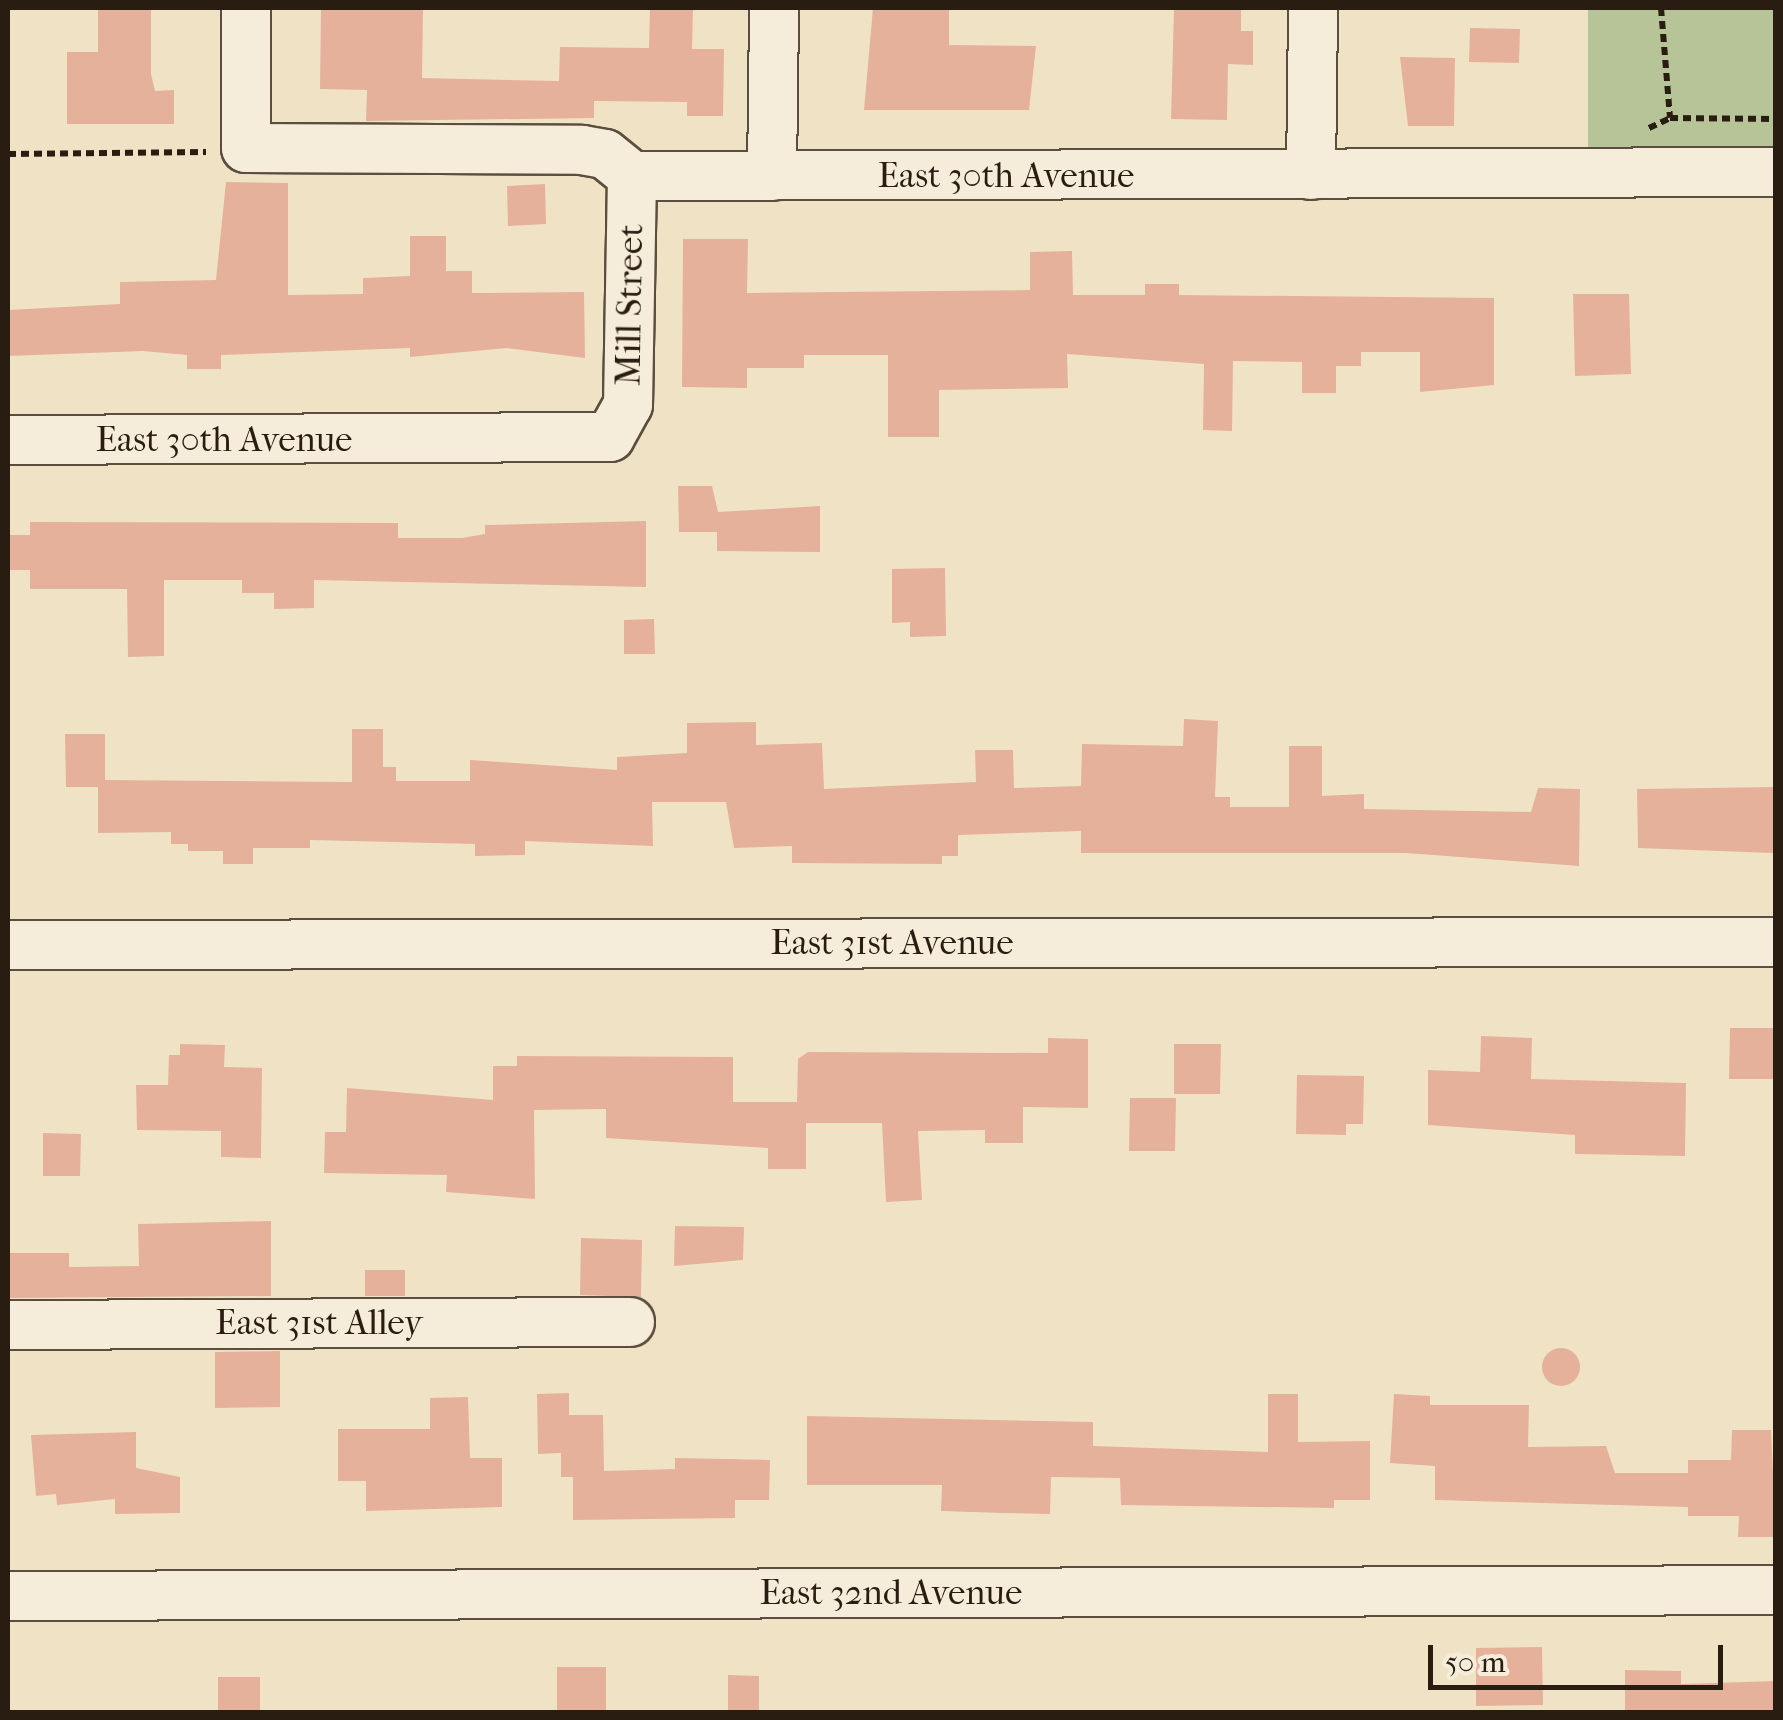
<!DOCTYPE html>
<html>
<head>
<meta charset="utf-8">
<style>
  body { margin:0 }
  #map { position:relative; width:1783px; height:1720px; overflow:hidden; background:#f0e3c5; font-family:"IM FELL French Canon",serif }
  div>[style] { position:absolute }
  .green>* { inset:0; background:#b6c498 }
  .building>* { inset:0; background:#e5b19b }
  .round { border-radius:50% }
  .path>* { height:6px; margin-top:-3px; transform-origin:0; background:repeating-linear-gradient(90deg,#291d11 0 8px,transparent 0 13px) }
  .roads { filter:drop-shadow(2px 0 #5b4e3e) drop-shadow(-2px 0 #5b4e3e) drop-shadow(0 2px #5b4e3e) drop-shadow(0 -2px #5b4e3e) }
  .minor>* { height:48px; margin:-24px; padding:0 24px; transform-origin:24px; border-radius:24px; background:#f5edd9 }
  span { translate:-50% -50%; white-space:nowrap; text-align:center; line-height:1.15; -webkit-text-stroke:8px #f5edd9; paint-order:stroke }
  .street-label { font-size:35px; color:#291d11 }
  .frame { position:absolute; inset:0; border:10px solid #291d11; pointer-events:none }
  .scale { position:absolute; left:1428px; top:1645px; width:295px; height:45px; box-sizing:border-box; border:5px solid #291d11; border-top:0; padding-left:12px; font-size:30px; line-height:35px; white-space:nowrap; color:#291d11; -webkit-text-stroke:8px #f5edd9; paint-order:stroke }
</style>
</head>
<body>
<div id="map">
  <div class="green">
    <div style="clip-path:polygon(1588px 8px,1775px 8px,1775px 155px,1588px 155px)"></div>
  </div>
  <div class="building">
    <div style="clip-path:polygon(98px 8px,151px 8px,151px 74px,155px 91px,174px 90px,174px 124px,67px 124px,67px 52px,98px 52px)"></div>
    <div style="clip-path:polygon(321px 8px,423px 8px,422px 78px,559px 81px,560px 47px,649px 48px,650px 8px,693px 8px,692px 49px,724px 49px,723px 116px,687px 116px,687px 102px,594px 101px,594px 118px,366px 121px,367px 90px,320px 89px)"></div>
    <div style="clip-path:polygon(873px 8px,949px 8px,949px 45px,1036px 46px,1029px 110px,864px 110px)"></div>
    <div style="clip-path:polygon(1174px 8px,1241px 8px,1241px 31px,1253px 31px,1253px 65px,1228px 64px,1227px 120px,1171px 119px)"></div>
    <div style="clip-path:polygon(1470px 28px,1520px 29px,1519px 63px,1469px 62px)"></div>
    <div style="clip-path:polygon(1400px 57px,1455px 58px,1454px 126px,1408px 126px)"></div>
    <div style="clip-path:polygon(226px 182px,288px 183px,288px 295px,363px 294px,363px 278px,410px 276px,410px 236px,446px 236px,446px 271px,472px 271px,472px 293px,584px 292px,585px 358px,507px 348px,410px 357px,410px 348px,221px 355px,221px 369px,187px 369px,187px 355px,143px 351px,8px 356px,8px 310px,120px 304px,120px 282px,216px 280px)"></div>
    <div style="clip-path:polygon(545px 184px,546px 224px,508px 226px,507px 186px)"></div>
    <div style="clip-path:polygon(683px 239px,748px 239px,747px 293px,1030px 290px,1030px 252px,1072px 251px,1073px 295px,1145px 295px,1145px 284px,1179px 284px,1179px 295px,1494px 298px,1494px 385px,1420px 392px,1420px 352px,1361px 352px,1361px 366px,1336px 366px,1336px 393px,1302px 393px,1302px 362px,1233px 361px,1232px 431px,1203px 430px,1204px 364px,1067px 354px,1068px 388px,939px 390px,939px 437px,888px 437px,888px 355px,804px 355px,804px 368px,747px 368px,747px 388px,682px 387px)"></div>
    <div style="clip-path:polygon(1573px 294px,1629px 294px,1631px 374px,1575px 376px)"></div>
    <div style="clip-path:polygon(678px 486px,712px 486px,718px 512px,820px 506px,820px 552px,717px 551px,717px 532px,679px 532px)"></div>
    <div style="clip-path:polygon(646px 521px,646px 587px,314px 580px,314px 608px,274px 609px,274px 593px,242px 593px,242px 580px,164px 580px,164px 656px,128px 657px,127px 589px,30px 589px,30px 570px,8px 570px,8px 535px,30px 535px,30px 522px,398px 523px,398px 538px,462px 538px,485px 534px,485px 525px)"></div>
    <div style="clip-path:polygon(945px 568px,946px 636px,910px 637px,910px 622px,892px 623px,892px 569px)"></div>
    <div style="clip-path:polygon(654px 619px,655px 654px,624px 654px,624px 620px)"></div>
    <div style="clip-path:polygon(1184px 719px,1218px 721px,1215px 797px,1230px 797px,1230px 807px,1289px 807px,1289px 746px,1322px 746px,1322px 796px,1364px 794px,1364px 809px,1531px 812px,1538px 788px,1580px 789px,1579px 866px,1406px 853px,1081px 853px,1081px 831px,958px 835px,958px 856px,942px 856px,942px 864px,792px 863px,792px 846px,734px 848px,726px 802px,652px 802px,653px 846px,525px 841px,525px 855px,475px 856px,475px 844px,310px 840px,310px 848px,253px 848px,253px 864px,223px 864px,223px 851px,188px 851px,188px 844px,171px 844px,171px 832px,98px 833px,98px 787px,66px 787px,65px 734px,105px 734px,105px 780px,352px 782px,352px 729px,383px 729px,383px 767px,396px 767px,396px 781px,470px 781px,470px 760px,617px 770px,617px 757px,687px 753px,687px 723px,756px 722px,756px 745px,822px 743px,824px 789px,976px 782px,975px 750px,1013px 750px,1014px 788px,1081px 786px,1082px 744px,1183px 746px)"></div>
    <div style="clip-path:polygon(1776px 787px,1773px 853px,1638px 848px,1637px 789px)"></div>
    <div style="clip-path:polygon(1730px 1028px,1776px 1028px,1776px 1079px,1729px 1079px)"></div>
    <div style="clip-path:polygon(1481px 1036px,1532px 1038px,1531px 1079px,1686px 1083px,1685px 1156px,1575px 1154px,1575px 1135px,1428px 1125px,1428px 1070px,1480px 1072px)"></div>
    <div style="clip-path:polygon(1048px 1038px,1088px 1039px,1088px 1108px,1023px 1107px,1023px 1143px,985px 1143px,985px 1130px,918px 1131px,922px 1200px,886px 1202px,882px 1123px,806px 1123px,806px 1169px,768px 1169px,768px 1148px,606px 1138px,606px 1109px,534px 1110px,535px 1199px,446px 1192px,447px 1175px,324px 1173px,325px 1132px,346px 1132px,347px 1088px,493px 1100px,493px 1066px,517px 1066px,517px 1056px,733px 1057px,733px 1102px,797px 1102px,798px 1059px,808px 1052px,1048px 1053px)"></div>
    <div style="clip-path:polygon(180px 1044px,225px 1045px,224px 1067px,262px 1068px,261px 1158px,221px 1157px,221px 1131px,137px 1130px,136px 1085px,168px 1085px,169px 1055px,180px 1055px)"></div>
    <div style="clip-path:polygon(1174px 1044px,1221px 1044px,1220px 1094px,1174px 1094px)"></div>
    <div style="clip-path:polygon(1297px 1075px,1364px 1076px,1363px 1124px,1346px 1124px,1346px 1135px,1296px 1134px)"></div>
    <div style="clip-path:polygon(1130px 1098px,1176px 1098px,1175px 1151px,1129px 1151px)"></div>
    <div style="clip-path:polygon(43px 1133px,81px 1134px,80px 1176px,43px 1176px)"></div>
    <div style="clip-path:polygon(271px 1221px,271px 1296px,8px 1298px,8px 1253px,69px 1253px,69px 1267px,139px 1266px,138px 1224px)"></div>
    <div style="clip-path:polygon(675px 1226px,744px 1227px,743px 1260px,674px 1266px)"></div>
    <div style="clip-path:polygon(581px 1238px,642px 1240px,641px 1297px,580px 1295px)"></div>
    <div style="clip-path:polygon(365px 1270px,405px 1270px,405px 1296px,365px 1296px)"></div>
    <div class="round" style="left:1542px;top:1348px;width:38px;height:38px"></div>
    <div style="clip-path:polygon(280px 1351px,280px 1407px,215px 1408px,215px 1352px)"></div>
    <div style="clip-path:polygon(569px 1393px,569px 1415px,603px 1415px,604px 1471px,675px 1469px,675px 1458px,770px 1460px,769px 1500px,735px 1500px,735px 1518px,573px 1520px,573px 1477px,561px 1477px,561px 1453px,538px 1454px,537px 1394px)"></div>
    <div style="clip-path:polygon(1268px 1394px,1298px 1394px,1298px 1442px,1370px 1441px,1370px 1500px,1334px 1500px,1334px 1508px,1121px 1505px,1120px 1478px,1051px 1477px,1050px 1514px,1003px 1513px,941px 1511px,942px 1485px,807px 1485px,807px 1416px,1093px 1422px,1093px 1446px,1268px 1452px)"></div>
    <div style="clip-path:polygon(1394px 1394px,1430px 1396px,1430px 1405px,1529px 1405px,1528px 1447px,1606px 1446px,1615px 1473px,1688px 1473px,1688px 1460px,1731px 1460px,1732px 1430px,1771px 1430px,1776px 1537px,1738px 1537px,1739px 1516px,1688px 1516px,1688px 1507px,1435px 1500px,1435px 1466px,1390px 1463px)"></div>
    <div style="clip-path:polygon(468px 1397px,470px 1458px,502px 1458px,502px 1507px,366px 1511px,366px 1481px,338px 1481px,338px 1429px,430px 1429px,430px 1398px)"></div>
    <div style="clip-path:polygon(136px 1432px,136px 1468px,180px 1477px,180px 1513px,115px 1514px,115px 1499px,57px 1505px,56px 1494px,36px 1496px,31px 1435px)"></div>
    <div style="clip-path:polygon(1542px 1647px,1543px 1705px,1476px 1706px,1476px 1648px)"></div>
    <div style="clip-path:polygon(557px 1667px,606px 1667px,606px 1712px,557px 1712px)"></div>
    <div style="clip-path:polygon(1625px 1670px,1681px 1671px,1681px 1684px,1776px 1681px,1776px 1712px,1625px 1712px)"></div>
    <div style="clip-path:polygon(728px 1675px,759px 1676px,759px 1712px,728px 1712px)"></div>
    <div style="clip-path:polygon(218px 1677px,260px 1677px,260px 1712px,218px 1712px)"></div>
  </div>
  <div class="path">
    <div style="left:1661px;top:8px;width:110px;rotate:85.3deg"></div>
    <div style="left:1649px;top:128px;width:23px;rotate:-25deg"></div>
    <div style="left:1670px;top:118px;width:106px;rotate:0.5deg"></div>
    <div style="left:8px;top:154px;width:198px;rotate:-0.6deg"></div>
  </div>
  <div class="roads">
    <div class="minor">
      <div style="left:246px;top:8px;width:140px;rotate:90deg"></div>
      <div style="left:246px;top:148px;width:336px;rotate:0.3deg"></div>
      <div style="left:582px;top:150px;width:23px;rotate:10deg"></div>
      <div style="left:605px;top:154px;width:35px;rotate:39deg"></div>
      <div style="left:632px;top:176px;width:1144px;rotate:-0.2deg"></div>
      <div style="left:1311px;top:175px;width:167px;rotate:-89.3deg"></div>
      <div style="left:772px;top:176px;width:168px;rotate:-89.3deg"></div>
      <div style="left:8px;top:440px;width:602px;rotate:-0.29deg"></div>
      <div style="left:610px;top:437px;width:37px;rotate:-61deg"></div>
      <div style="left:628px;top:405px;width:229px;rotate:-89deg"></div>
      <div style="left:8px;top:945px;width:1768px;rotate:-0.1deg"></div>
      <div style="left:8px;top:1325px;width:622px;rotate:-0.28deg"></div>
      <div style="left:8px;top:1596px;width:1768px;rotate:-0.19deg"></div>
    </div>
  </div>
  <div class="street-label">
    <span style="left:1006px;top:176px">East 30th Avenue</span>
    <span style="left:630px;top:305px;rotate:-89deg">Mill Street</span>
    <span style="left:224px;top:440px">East 30th Avenue</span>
    <span style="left:892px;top:943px">East 31st Avenue</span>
    <span style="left:319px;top:1323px">East 31st Alley</span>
    <span style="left:891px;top:1593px">East 32nd Avenue</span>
  </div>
  <div class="frame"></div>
  <div class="scale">50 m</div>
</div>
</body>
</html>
